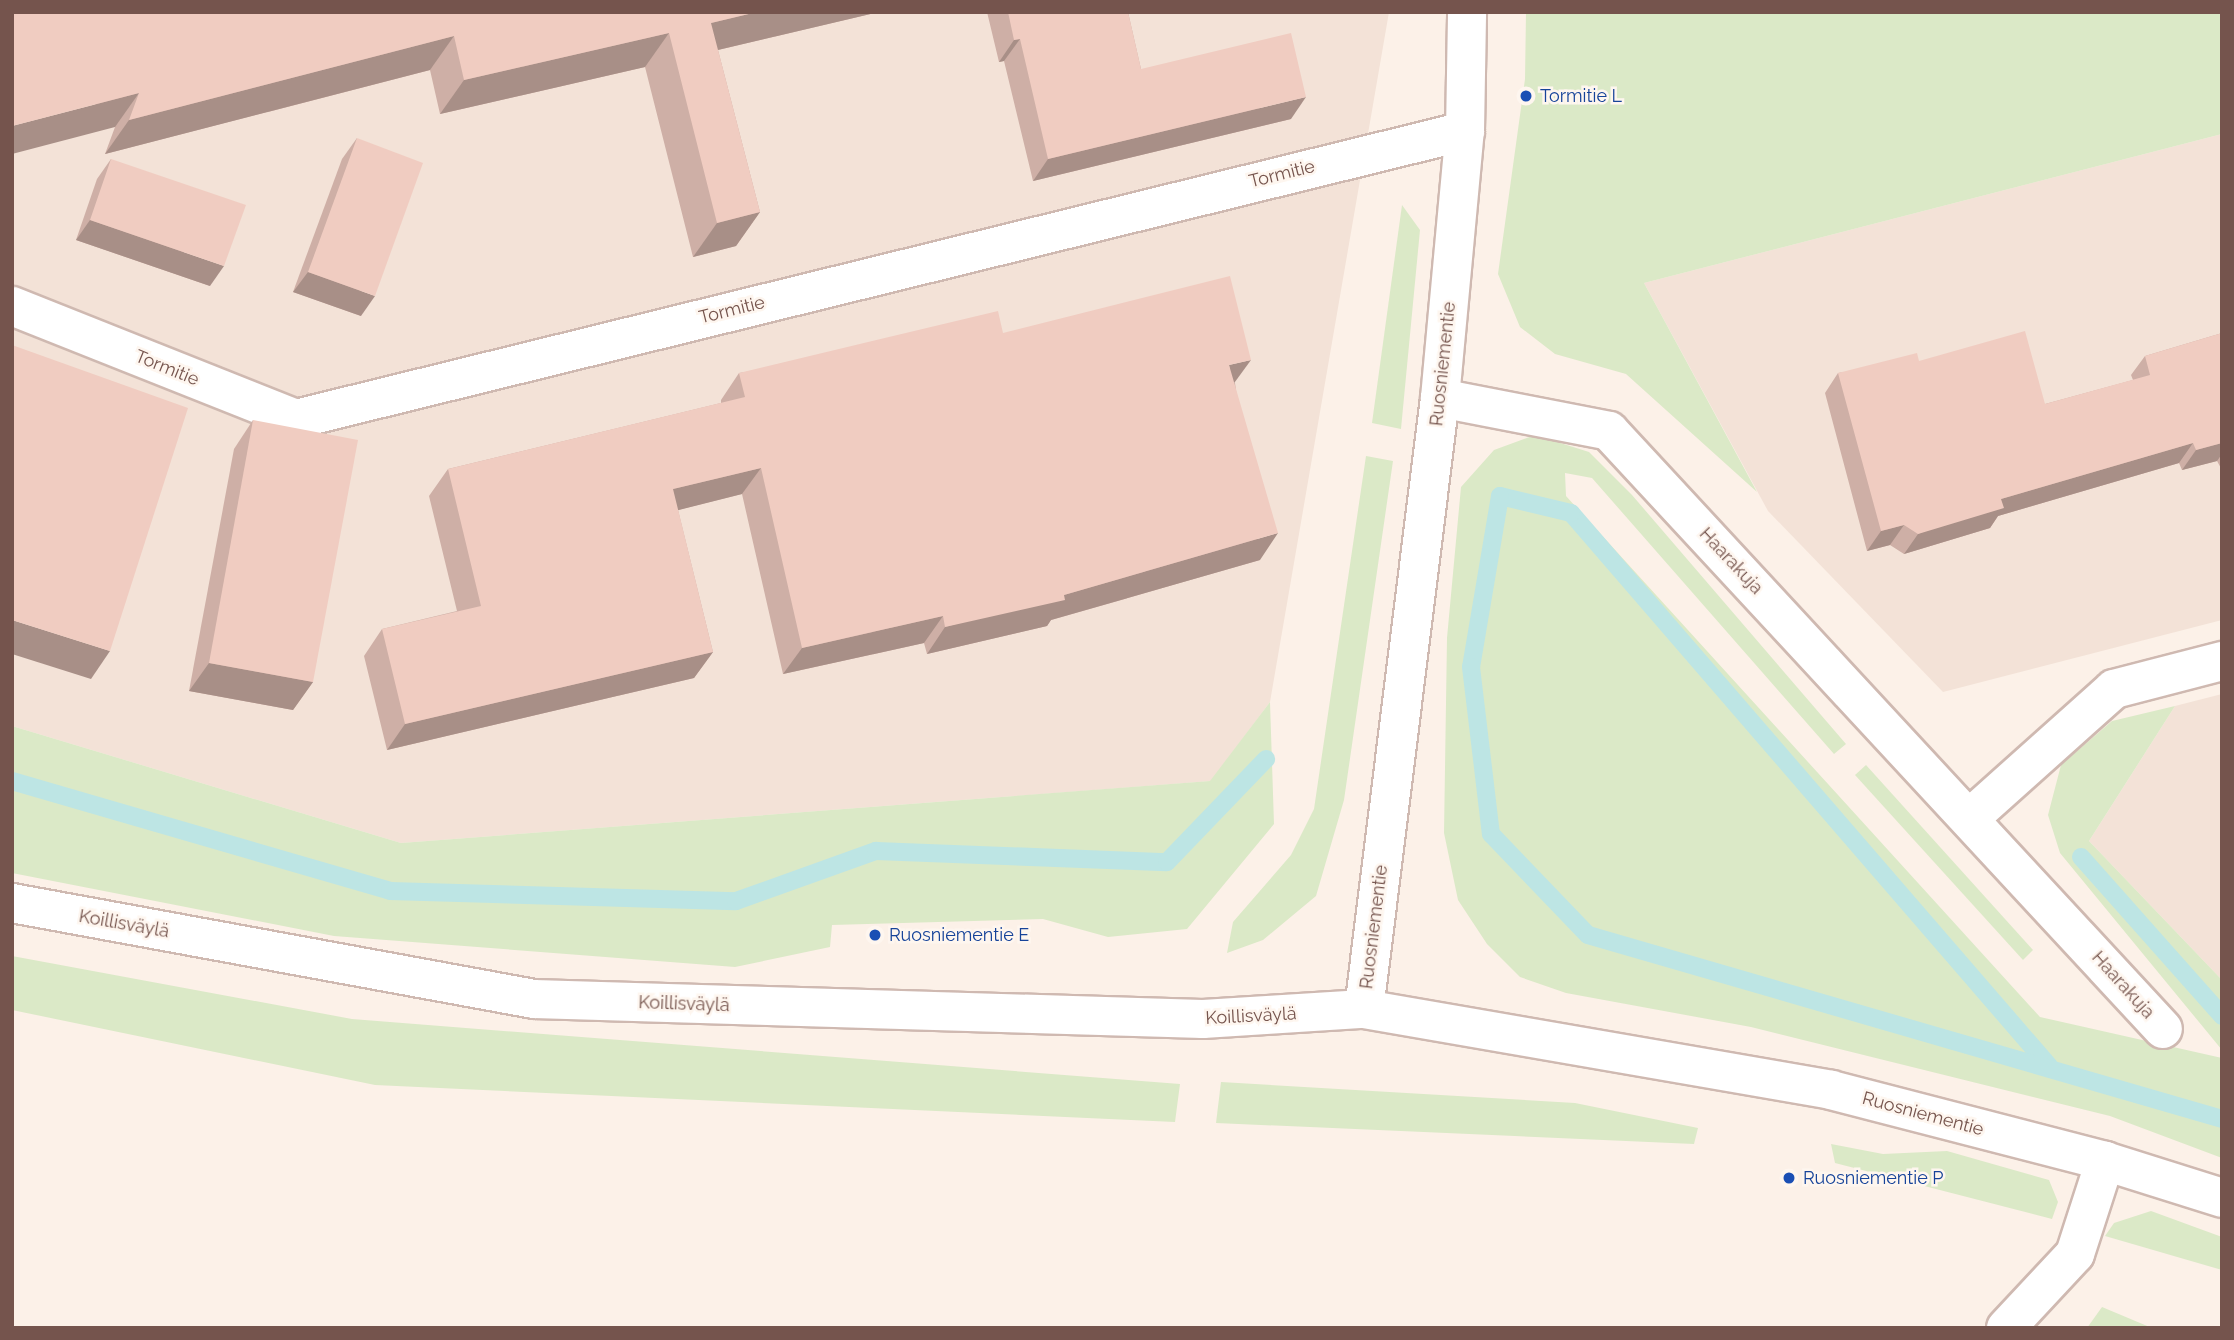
<!DOCTYPE html>
<html>
<head>
<meta charset="utf-8">
<style>
  body { margin:0 }
  #map { position:relative; width:2234px; height:1340px; overflow:hidden; background:#fcf1e8; font-family:Raleway,sans-serif }
  div>[style] { position:absolute }
  .residential>* { inset:0; background:#f3e2d7 }
  .green>* { inset:0; background:#dbe9c7 }
  .stream>* { height:18px; margin:-9px; padding:0 9px; transform-origin:9px; border-radius:9px; background:#bde5e4 }
  .roads { filter:drop-shadow(2px 0 #cfb9b1) drop-shadow(-2px 0 #cfb9b1) drop-shadow(0 2px #cfb9b1) drop-shadow(0 -2px #cfb9b1) }
  .minor>* { height:38px; margin:-19px; padding:0 19px; transform-origin:19px; border-radius:19px; background:#fff }
  .wall>* { inset:0; background:#ceafa6 }
  .shaded-wall>* { inset:0; background:#a88f87 }
  .building>* { inset:0; background:#f0ccc1 }
  .dots>* { width:19px; height:19px; translate:-50% -50%; box-sizing:border-box; border:4px solid #fef6ef; border-radius:50% }
  span { translate:-50% -50%; white-space:nowrap; text-align:center; line-height:1.15; -webkit-text-stroke:5px #fef6ef; paint-order:stroke }
  .transit-label { font-size:18px; color:#164399 }
  .left { translate:0 -50%; text-align:left }
  .street-label { font-size:18px; color:#75544d }
  .frame { position:absolute; inset:0; border:14px solid #75544d; pointer-events:none }
</style>
</head>
<body>
<div id="map">
  <div class="residential">
    <div style="clip-path:polygon(12px 12px,1389px 12px,1270px 702px,1211px 781px,401px 843px,12px 726px)"></div>
    <div style="clip-path:polygon(2222px 134px,2222px 620px,1943px 692px,1768px 511px,1644px 283px)"></div>
    <div style="clip-path:polygon(2222px 694px,2222px 980px,2089px 841px,2175px 706px)"></div>
  </div>
  <div class="green">
    <div style="clip-path:polygon(1526px 12px,2222px 12px,2222px 134px,1644px 283px,1757px 492px,1626px 374px,1555px 354px,1520px 327px,1498px 274px,1525px 79px)"></div>
    <div style="clip-path:polygon(1402px 205px,1420px 230px,1401px 429px,1372px 423px)"></div>
    <div style="clip-path:polygon(1535px 435px,1589px 452px,1632px 495px,1846px 744px,1834px 754px,1592px 478px,1565px 473px,1566px 496px,2040px 1017px,2222px 1058px,2222px 1158px,2110px 1116px,1751px 1027px,1566px 993px,1520px 977px,1487px 944px,1458px 900px,1444px 833px,1447px 638px,1461px 487px,1494px 450px)"></div>
    <div style="clip-path:polygon(1366px 456px,1393px 461px,1344px 800px,1316px 896px,1263px 940px,1227px 953px,1233px 922px,1291px 855px,1314px 809px)"></div>
    <div style="clip-path:polygon(1270px 702px,1274px 824px,1187px 929px,1108px 937px,1043px 919px,832px 925px,830px 947px,735px 967px,334px 936px,12px 873px,12px 726px,401px 843px,1210px 781px)"></div>
    <div style="clip-path:polygon(2175px 706px,2089px 841px,2222px 980px,2222px 1050px,2060px 853px,2048px 815px,2061px 765px,2112px 721px)"></div>
    <div style="clip-path:polygon(1866px 765px,2033px 950px,2023px 960px,1855px 775px)"></div>
    <div style="clip-path:polygon(12px 956px,352px 1019px,1180px 1084px,1175px 1122px,375px 1085px,12px 1010px)"></div>
    <div style="clip-path:polygon(1221px 1082px,1575px 1103px,1698px 1128px,1694px 1144px,1216px 1123px)"></div>
    <div style="clip-path:polygon(1831px 1144px,1883px 1154px,1947px 1151px,2049px 1180px,2058px 1202px,2052px 1219px,1835px 1163px)"></div>
    <div style="clip-path:polygon(2151px 1211px,2222px 1237px,2222px 1270px,2105px 1236px,2114px 1223px)"></div>
    <div style="clip-path:polygon(2102px 1307px,2152px 1328px,2087px 1328px)"></div>
  </div>
  <div class="stream">
    <div style="left:12px;top:781px;width:394px;rotate:16.2deg"></div>
    <div style="left:390px;top:891px;width:346px;rotate:1.7deg"></div>
    <div style="left:736px;top:901px;width:149px;rotate:-19.7deg"></div>
    <div style="left:876px;top:851px;width:291px;rotate:2.2deg"></div>
    <div style="left:1167px;top:862px;width:143px;rotate:-46.1deg"></div>
    <div style="left:2081px;top:857px;width:213px;rotate:48.4deg"></div>
    <div style="left:2049px;top:1066px;width:731px;rotate:-130.84deg"></div>
    <div style="left:1571px;top:513px;width:73px;rotate:-166.5deg"></div>
    <div style="left:1500px;top:496px;width:173px;rotate:99.6deg"></div>
    <div style="left:1471px;top:667px;width:168px;rotate:83.2deg"></div>
    <div style="left:1491px;top:834px;width:140px;rotate:46.2deg"></div>
    <div style="left:1588px;top:935px;width:660px;rotate:16.18deg"></div>
  </div>
  <div class="roads">
    <div class="minor">
      <div style="left:12px;top:306px;width:306px;rotate:21.7deg"></div>
      <div style="left:296px;top:419px;width:1204px;rotate:-13.84deg"></div>
      <div style="left:1440px;top:398px;width:172px;rotate:11deg"></div>
      <div style="left:1609px;top:431px;width:815px;rotate:47.19deg"></div>
      <div style="left:1971px;top:817px;width:192px;rotate:-41.8deg"></div>
      <div style="left:2114px;top:689px;width:112px;rotate:-14.5deg"></div>
      <div style="left:12px;top:903px;width:531px;rotate:10.42deg"></div>
      <div style="left:534px;top:999px;width:669px;rotate:1.71deg"></div>
      <div style="left:1203px;top:1019px;width:161px;rotate:-3.6deg"></div>
      <div style="left:1364px;top:1009px;width:474px;rotate:9.8deg"></div>
      <div style="left:1831px;top:1090px;width:283px;rotate:14.5deg"></div>
      <div style="left:2105px;top:1161px;width:123px;rotate:17.5deg"></div>
      <div style="left:1364px;top:1009px;width:616px;rotate:-82.91deg"></div>
      <div style="left:1440px;top:398px;width:268px;rotate:-84.7deg"></div>
      <div style="left:1465px;top:131px;width:119px;rotate:-89deg"></div>
      <div style="left:2006px;top:1328px;width:101px;rotate:-47deg"></div>
      <div style="left:2075px;top:1254px;width:98px;rotate:-72.1deg"></div>
    </div>
  </div>
  <div class="wall">
    <div style="clip-path:polygon(12px 12px,879px 12px,718px 50px,760px 212px,736px 246px,693px 257px,645px 67px,440px 114px,430px 70px,105px 154px,115px 127px)"></div>
    <div style="clip-path:polygon(987px 12px,1128px 12px,1141px 69px,1291px 119px,1033px 181px,1004px 61px,999px 62px)"></div>
    <div style="clip-path:polygon(357px 138px,361px 316px,293px 292px,342px 159px)"></div>
    <div style="clip-path:polygon(111px 159px,210px 286px,76px 240px,97px 179px)"></div>
    <div style="clip-path:polygon(1003px 333px,1235px 383px,1260px 560px,1051px 620px,1047px 626px,927px 654px,924px 643px,783px 674px,742px 494px,678px 510px,713px 652px,694px 678px,387px 750px,364px 656px,382px 629px,457px 611px,429px 496px,448px 469px,721px 403px,721px 400px,739px 373px)"></div>
    <div style="clip-path:polygon(2222px 333px,2222px 470px,2217px 461px,2182px 470px,2179px 463px,1998px 516px,1990px 528px,1904px 554px,1890px 545px,1867px 551px,1825px 393px,1838px 373px,1919px 361px,2045px 404px,2133px 380px,2131px 375px,2145px 356px)"></div>
    <div style="clip-path:polygon(253px 420px,313px 682px,293px 710px,189px 691px,234px 449px)"></div>
  </div>
  <div class="shaded-wall">
    <div style="clip-path:polygon(757px 12px,879px 12px,688px 57px,711px 23px)"></div>
    <div style="clip-path:polygon(669px 33px,645px 67px,440px 114px,464px 80px)"></div>
    <div style="clip-path:polygon(454px 36px,430px 70px,105px 154px,129px 120px)"></div>
    <div style="clip-path:polygon(1020px 39px,1004px 61px,999px 62px,1014px 40px)"></div>
    <div style="clip-path:polygon(139px 93px,115px 127px,12px 154px,12px 126px)"></div>
    <div style="clip-path:polygon(1306px 97px,1291px 119px,1033px 181px,1048px 159px)"></div>
    <div style="clip-path:polygon(760px 212px,736px 246px,693px 257px,717px 223px)"></div>
    <div style="clip-path:polygon(90px 220px,224px 266px,210px 286px,76px 240px)"></div>
    <div style="clip-path:polygon(308px 272px,375px 296px,361px 316px,293px 292px)"></div>
    <div style="clip-path:polygon(1251px 360px,1232px 386px,1229px 365px)"></div>
    <div style="clip-path:polygon(2193px 443px,2179px 463px,1998px 516px,1990px 528px,1904px 554px,1918px 534px,2001px 499px)"></div>
    <div style="clip-path:polygon(2222px 443px,2222px 454px,2217px 461px,2182px 470px,2196px 450px)"></div>
    <div style="clip-path:polygon(761px 468px,742px 494px,655px 516px,673px 489px)"></div>
    <div style="clip-path:polygon(1904px 525px,1890px 545px,1867px 551px,1881px 531px)"></div>
    <div style="clip-path:polygon(1278px 533px,1260px 560px,1051px 620px,1047px 626px,927px 654px,945px 627px,1064px 595px)"></div>
    <div style="clip-path:polygon(943px 616px,924px 643px,783px 674px,802px 648px)"></div>
    <div style="clip-path:polygon(12px 620px,110px 651px,91px 679px,12px 654px)"></div>
    <div style="clip-path:polygon(713px 652px,694px 678px,387px 750px,405px 724px)"></div>
    <div style="clip-path:polygon(209px 663px,313px 682px,293px 710px,189px 691px)"></div>
  </div>
  <div class="building">
    <div style="clip-path:polygon(12px 12px,757px 12px,711px 23px,760px 212px,717px 223px,669px 33px,464px 80px,454px 36px,129px 120px,139px 93px,12px 126px)"></div>
    <div style="clip-path:polygon(1008px 12px,1128px 12px,1141px 69px,1291px 33px,1306px 97px,1048px 159px,1020px 39px,1014px 40px)"></div>
    <div style="clip-path:polygon(357px 138px,423px 163px,375px 296px,308px 272px)"></div>
    <div style="clip-path:polygon(111px 159px,246px 205px,224px 266px,90px 220px)"></div>
    <div style="clip-path:polygon(1230px 276px,1251px 360px,1229px 365px,1278px 533px,1064px 595px,1065px 600px,945px 627px,943px 616px,802px 648px,761px 468px,673px 489px,713px 652px,405px 724px,382px 629px,481px 606px,448px 469px,745px 397px,739px 373px,998px 311px,1003px 333px)"></div>
    <div style="clip-path:polygon(2025px 331px,2045px 404px,2150px 375px,2145px 356px,2222px 333px,2222px 443px,2196px 450px,2193px 443px,2001px 499px,2004px 508px,1918px 534px,1904px 525px,1881px 531px,1838px 373px,1917px 353px,1919px 361px)"></div>
    <div style="clip-path:polygon(12px 345px,188px 408px,110px 651px,12px 620px)"></div>
    <div style="clip-path:polygon(253px 420px,358px 440px,313px 682px,209px 663px)"></div>
  </div>
  <div class="dots">
    <div style="left:1526px;top:96px;background:#1a4fb4"></div>
    <div style="left:875px;top:935px;background:#1a4fb4"></div>
    <div style="left:1789px;top:1178px;background:#1a4fb4"></div>
  </div>
  <div class="transit-label">
    <span class="left" style="left:1540px;top:96px">Tormitie L</span>
    <span class="left" style="left:889px;top:935px">Ruosniementie E</span>
    <span class="left" style="left:1803px;top:1178px">Ruosniementie P</span>
  </div>
  <div class="street-label">
    <span style="left:1282px;top:174px;rotate:-14deg">Tormitie</span>
    <span style="left:732px;top:310px;rotate:-14deg">Tormitie</span>
    <span style="left:1443px;top:364px;rotate:-84deg">Ruosniementie</span>
    <span style="left:167px;top:368px;rotate:22deg">Tormitie</span>
    <span style="left:1731px;top:561px;rotate:47deg">Haarakuja</span>
    <span style="left:124px;top:924px;rotate:10deg">Koillisväylä</span>
    <span style="left:1374px;top:927px;rotate:-83deg">Ruosniementie</span>
    <span style="left:2123px;top:985px;rotate:48deg">Haarakuja</span>
    <span style="left:684px;top:1004px;rotate:2deg">Koillisväylä</span>
    <span style="left:1251px;top:1016px;rotate:-3deg">Koillisväylä</span>
    <span style="left:1923px;top:1114px;rotate:15deg">Ruosniementie</span>
  </div>
  <div class="frame"></div>
</div>
</body>
</html>
